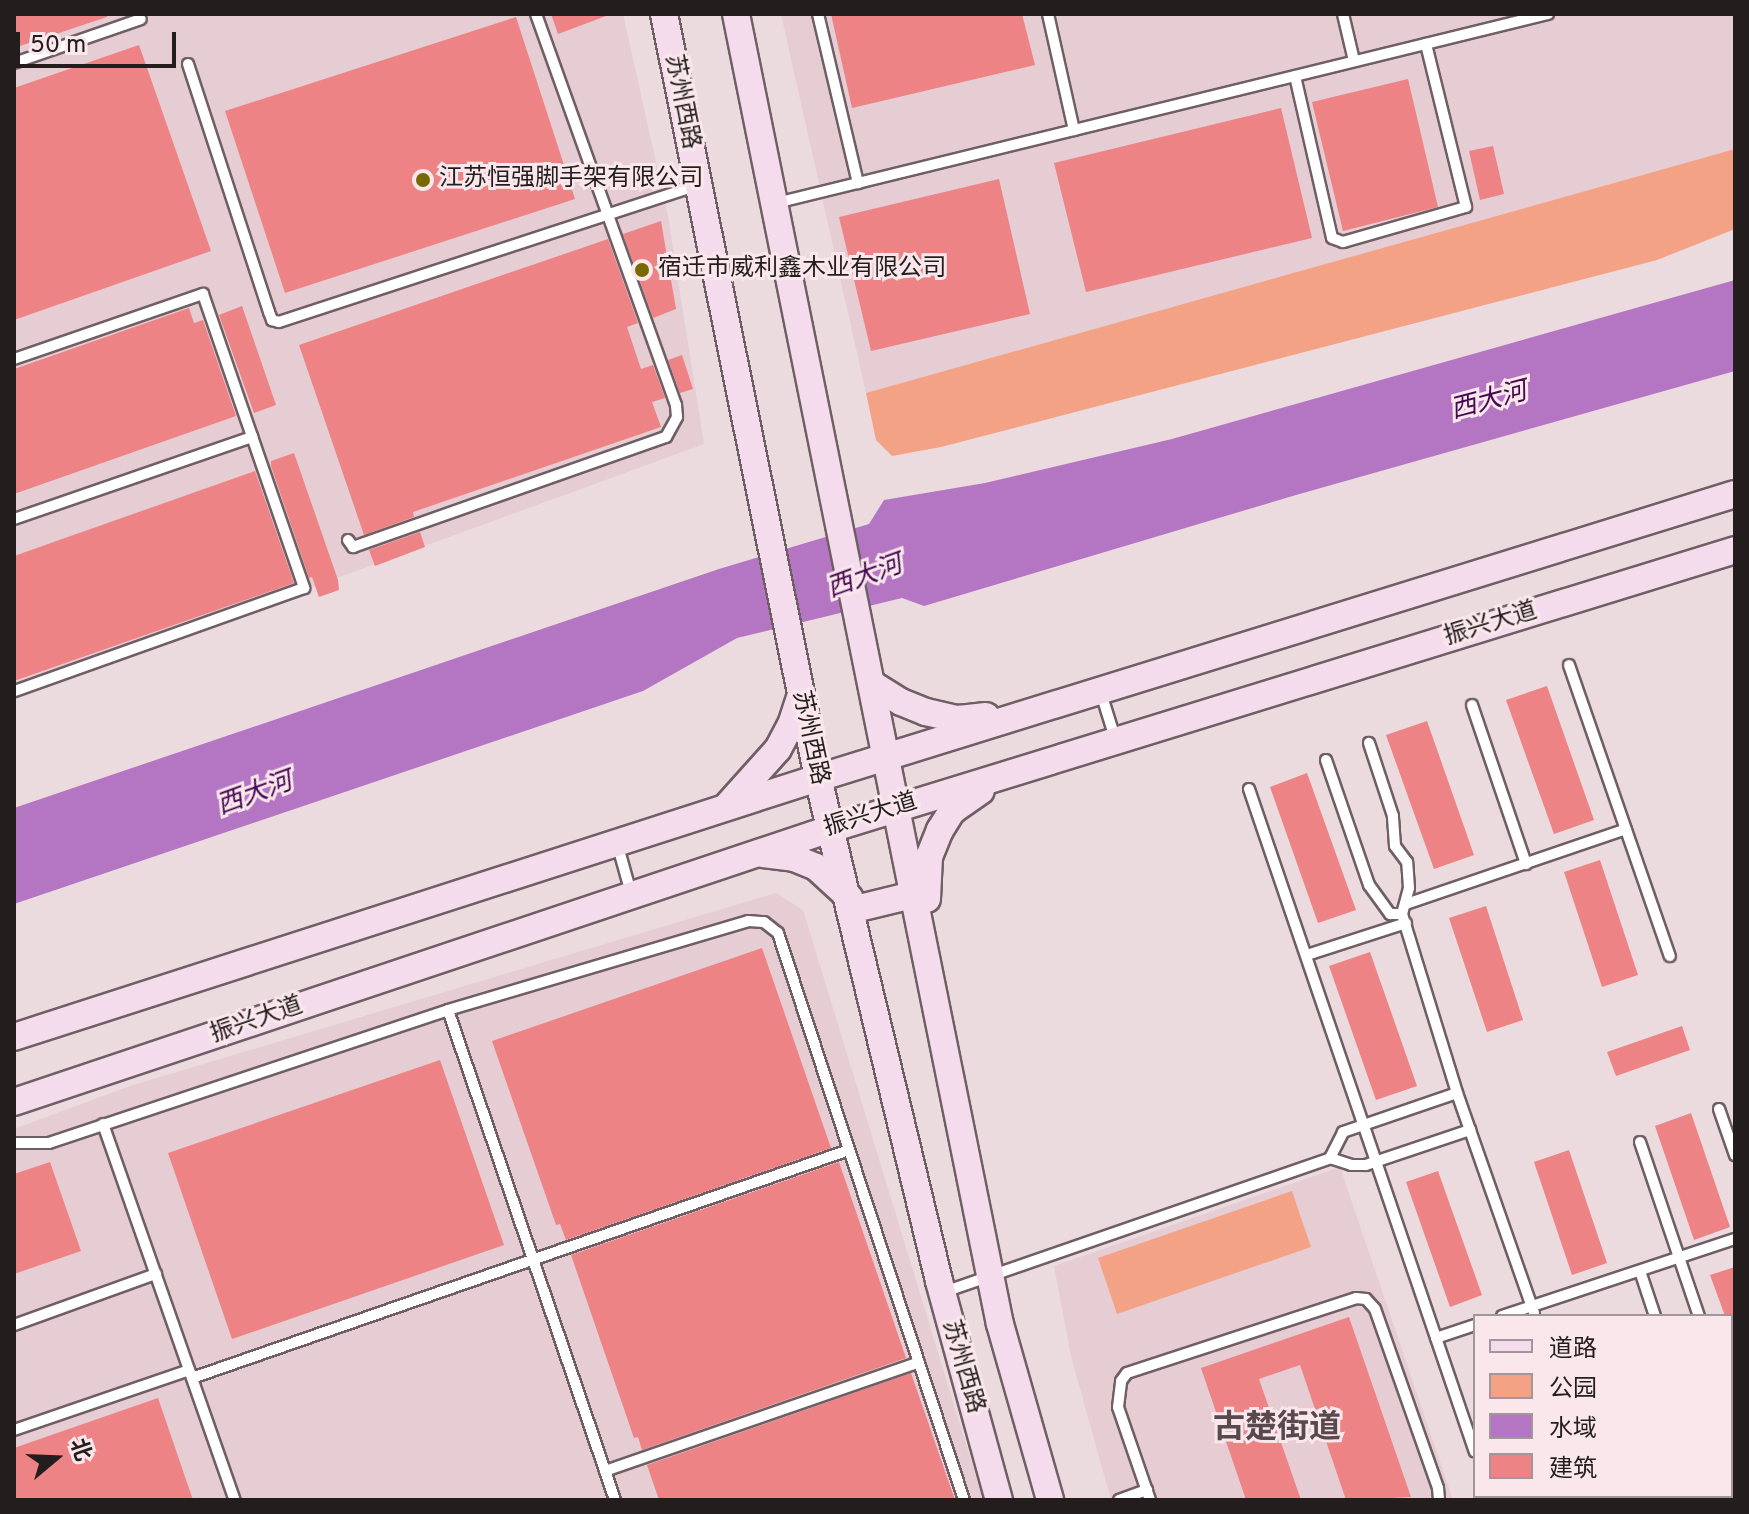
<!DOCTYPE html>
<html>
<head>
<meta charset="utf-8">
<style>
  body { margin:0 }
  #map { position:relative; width:1749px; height:1514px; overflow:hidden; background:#ebdade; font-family:Overpass,"Noto Sans SC",sans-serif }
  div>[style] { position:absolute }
  .built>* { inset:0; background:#e6ccd3 }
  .green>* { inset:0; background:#f4a286 }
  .water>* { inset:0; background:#b476c3 }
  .building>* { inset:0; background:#ed8385 }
  .roads { filter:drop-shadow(2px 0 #6f5f64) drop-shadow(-2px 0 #6f5f64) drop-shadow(0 2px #6f5f64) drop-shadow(0 -2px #6f5f64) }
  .service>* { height:10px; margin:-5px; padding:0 5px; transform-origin:5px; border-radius:5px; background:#fff }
  .minor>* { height:20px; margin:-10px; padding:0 10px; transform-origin:10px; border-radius:10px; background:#fff }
  .secondary>* { height:26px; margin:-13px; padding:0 13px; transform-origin:13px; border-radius:13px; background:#f4dced }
  .dots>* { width:22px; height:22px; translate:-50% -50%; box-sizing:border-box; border:4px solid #f9e7ec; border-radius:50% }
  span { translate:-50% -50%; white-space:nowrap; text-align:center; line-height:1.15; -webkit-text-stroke:6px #f9e7ec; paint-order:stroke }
  .street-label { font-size:24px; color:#231d1e }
  .poi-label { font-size:24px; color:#231d1e }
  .left { translate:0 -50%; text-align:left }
  .water-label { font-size:26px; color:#440751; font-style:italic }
  .district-label { font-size:32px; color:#57494d; font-weight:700 }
  .frame { position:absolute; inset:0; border:16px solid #231d1e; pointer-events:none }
  .legend { position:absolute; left:1473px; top:1314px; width:260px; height:184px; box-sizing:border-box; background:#f9e7ec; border:2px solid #a3969a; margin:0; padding:10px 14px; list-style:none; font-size:24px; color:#231d1e }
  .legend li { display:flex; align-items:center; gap:16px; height:40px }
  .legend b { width:40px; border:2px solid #a3969a }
  .north { position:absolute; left:16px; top:1418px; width:80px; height:80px; -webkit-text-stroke:6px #f9e7ec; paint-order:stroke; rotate:71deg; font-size:22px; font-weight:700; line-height:32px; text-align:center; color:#231d1e }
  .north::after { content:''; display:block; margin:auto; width:28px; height:36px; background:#231d1e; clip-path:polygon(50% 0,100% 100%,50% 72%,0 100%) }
  .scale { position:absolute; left:16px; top:32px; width:160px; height:36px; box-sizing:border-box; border:4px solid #231d1e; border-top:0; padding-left:10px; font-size:24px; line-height:28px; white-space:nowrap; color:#231d1e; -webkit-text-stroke:6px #f9e7ec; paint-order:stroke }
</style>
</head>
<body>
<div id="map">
  <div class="built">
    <div style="clip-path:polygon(14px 14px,623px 14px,668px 217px,704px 444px,14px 696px)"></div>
    <div style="clip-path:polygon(781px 14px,1735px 14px,1735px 149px,866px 393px)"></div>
    <div style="clip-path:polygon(776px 893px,803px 910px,983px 1500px,14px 1500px,14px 1129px,130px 1086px)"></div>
    <div style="clip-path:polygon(1340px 1167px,1453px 1500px,1111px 1500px,1071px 1356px,1054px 1266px)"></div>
  </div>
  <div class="green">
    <div style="clip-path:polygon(1735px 149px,1735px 229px,1657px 260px,941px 447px,892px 456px,876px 440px,866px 393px)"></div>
    <div style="clip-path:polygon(1292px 1191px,1311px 1247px,1117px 1314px,1098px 1258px)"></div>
  </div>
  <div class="water">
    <div style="clip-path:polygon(1735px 280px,1735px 371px,1296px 495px,924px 606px,902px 598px,737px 638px,643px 691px,14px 904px,14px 808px,719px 569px,869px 524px,884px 500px,985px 483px,1172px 439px)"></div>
  </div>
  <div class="building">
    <div style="clip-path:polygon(14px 14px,106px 14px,107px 17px,14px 48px)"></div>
    <div style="clip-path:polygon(551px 14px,606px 14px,606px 16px,558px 34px)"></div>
    <div style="clip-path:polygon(831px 14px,1022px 14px,1035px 65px,852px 108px)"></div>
    <div style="clip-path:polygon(516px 17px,575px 199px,285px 293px,225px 111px)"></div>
    <div style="clip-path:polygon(139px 45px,211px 251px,14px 320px,14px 88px)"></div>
    <div style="clip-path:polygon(1408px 79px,1438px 207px,1343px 231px,1312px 102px)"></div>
    <div style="clip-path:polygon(1281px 108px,1312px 238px,1086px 292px,1054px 163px)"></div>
    <div style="clip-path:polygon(1493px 146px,1504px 194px,1480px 200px,1469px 151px)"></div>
    <div style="clip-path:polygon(999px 179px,1030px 314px,871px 351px,839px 217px)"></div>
    <div style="clip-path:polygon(661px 221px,676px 309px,653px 318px,623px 234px)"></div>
    <div style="clip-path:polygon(608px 239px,638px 323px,627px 327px,641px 369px,653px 365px,665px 398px,652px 402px,661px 427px,413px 512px,414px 517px,364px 535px,299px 345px)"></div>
    <div style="clip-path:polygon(242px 306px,276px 405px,254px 413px,219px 315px)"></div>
    <div style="clip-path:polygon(189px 308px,194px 323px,203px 320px,236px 416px,14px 494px,14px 369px)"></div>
    <div style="clip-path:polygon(682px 355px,693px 389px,680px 393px,668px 360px)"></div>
    <div style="clip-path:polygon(294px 453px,338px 580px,339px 590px,319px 597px,312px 577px,309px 578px,271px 466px,271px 461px)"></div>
    <div style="clip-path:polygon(255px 471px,294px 583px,14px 681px,14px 556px)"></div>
    <div style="clip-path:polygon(420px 532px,425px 547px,375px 566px,369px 550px)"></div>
    <div style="clip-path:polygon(1547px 686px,1594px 820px,1554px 834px,1506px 700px)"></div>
    <div style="clip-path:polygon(1427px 721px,1474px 855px,1434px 869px,1386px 735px)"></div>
    <div style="clip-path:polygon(1307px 773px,1356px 910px,1318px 923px,1270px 787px)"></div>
    <div style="clip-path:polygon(1600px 860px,1638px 975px,1602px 987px,1564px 872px)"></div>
    <div style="clip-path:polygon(1486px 906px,1523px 1020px,1487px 1032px,1449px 918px)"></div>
    <div style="clip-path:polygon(762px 948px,831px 1148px,566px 1240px,560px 1224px,556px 1225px,492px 1041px)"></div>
    <div style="clip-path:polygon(1370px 952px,1417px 1086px,1376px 1100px,1329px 966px)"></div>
    <div style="clip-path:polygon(1682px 1026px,1690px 1050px,1616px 1076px,1607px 1052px)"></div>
    <div style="clip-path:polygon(440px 1060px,504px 1245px,232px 1339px,168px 1153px)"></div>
    <div style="clip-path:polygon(1691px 1113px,1730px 1227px,1694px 1240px,1655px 1126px)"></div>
    <div style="clip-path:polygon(1569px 1150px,1607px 1263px,1572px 1275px,1534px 1162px)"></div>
    <div style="clip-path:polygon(50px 1162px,81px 1251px,14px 1274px,14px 1174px)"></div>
    <div style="clip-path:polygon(839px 1162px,906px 1358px,642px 1450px,638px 1437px,634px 1438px,571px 1255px)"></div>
    <div style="clip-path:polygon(1438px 1171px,1482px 1295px,1450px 1307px,1406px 1182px)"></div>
    <div style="clip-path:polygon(1735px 1267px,1735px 1337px,1733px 1338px,1731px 1316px,1725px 1316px,1710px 1275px)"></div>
    <div style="clip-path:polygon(1349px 1317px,1411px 1497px,1346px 1500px,1300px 1365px,1259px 1379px,1301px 1500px,1246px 1500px,1201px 1368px)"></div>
    <div style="clip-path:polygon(911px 1373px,955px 1500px,659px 1500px,647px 1465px)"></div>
    <div style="clip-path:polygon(158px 1398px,193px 1500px,14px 1500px,14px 1448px)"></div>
  </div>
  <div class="roads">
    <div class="service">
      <div style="left:818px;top:14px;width:174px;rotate:76.7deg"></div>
      <div style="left:1048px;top:14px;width:119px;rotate:77.4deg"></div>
      <div style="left:1343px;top:14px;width:48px;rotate:76.8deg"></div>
      <div style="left:14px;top:63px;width:134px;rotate:-19.1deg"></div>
      <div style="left:188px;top:64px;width:261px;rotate:71.9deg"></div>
      <div style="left:269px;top:312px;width:9px;rotate:69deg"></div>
      <div style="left:272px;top:320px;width:7px;rotate:16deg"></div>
      <div style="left:279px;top:322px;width:440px;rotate:-18.1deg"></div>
      <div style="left:1295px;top:76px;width:166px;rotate:77.1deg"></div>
      <div style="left:1332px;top:238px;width:12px;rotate:20deg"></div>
      <div style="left:1343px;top:242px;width:128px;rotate:-15.9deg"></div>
      <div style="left:1466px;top:207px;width:168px;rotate:-103.8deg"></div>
      <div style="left:776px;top:203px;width:795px;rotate:-13.76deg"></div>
      <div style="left:14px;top:359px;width:200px;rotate:-19deg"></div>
      <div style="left:203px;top:294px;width:311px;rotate:71deg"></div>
      <div style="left:304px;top:588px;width:308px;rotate:160.4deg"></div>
      <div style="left:14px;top:519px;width:252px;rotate:-19deg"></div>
      <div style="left:348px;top:540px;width:9px;rotate:54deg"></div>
      <div style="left:353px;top:547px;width:332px;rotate:-19.4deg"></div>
      <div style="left:666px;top:437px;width:23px;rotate:-61deg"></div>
      <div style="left:677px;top:417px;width:12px;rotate:-95deg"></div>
      <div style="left:676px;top:405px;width:415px;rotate:-109.7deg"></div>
      <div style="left:1569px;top:665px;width:308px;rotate:70.9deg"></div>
      <div style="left:1101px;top:693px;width:47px;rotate:72.7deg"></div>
      <div style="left:1472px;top:705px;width:168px;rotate:71.2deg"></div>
      <div style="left:1326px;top:760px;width:132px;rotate:71deg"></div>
      <div style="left:1369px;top:885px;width:36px;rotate:54deg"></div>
      <div style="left:1390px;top:914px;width:12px"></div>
      <div style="left:1402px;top:914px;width:27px;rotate:-75deg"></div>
      <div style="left:1409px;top:888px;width:26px;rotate:-94deg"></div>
      <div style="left:1407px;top:862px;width:20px;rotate:-127deg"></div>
      <div style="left:1395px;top:846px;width:30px;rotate:-94deg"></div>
      <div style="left:1393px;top:816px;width:77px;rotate:-108.2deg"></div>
      <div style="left:1249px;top:789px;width:700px;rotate:71.18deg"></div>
      <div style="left:617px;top:843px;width:52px;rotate:74.4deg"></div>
      <div style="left:1406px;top:904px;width:232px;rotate:-18.8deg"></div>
      <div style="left:1402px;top:914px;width:187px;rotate:72.9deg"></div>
      <div style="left:1457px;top:1093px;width:233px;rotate:70.7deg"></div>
      <div style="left:1307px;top:955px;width:104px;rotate:-17.9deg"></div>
      <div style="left:448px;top:1010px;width:518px;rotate:71.18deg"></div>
      <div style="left:1719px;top:1109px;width:49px;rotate:70.8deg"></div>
      <div style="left:103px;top:1124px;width:398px;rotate:70.7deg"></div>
      <div style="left:1640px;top:1142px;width:184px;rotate:71.3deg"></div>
      <div style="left:14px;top:1143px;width:35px"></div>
      <div style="left:49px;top:1143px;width:421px;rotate:-18.4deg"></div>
      <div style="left:448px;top:1010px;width:313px;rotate:-16.5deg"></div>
      <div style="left:748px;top:921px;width:16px;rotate:4deg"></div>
      <div style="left:764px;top:922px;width:18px;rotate:38deg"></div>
      <div style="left:778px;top:933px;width:597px;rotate:71.84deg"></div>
      <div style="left:1330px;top:1158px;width:29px;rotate:-63deg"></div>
      <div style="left:1343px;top:1132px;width:120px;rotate:-18.9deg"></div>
      <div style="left:1640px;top:1271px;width:47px;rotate:71.6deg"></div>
      <div style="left:944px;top:1292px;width:409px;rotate:-19.1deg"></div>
      <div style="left:1330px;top:1158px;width:22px;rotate:18deg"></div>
      <div style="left:1351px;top:1165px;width:15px"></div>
      <div style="left:1366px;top:1165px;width:110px;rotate:-18.6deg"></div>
      <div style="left:1502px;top:1316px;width:245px;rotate:-18.3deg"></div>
      <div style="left:14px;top:1325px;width:151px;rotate:-19.8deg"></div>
      <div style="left:1436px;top:1338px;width:41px;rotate:-18.4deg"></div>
      <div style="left:192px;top:1378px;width:695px;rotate:-19.14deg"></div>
      <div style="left:14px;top:1430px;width:185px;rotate:-18.9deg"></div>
      <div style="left:605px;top:1471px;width:332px;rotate:-19.1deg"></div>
      <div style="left:1490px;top:1496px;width:4px;rotate:76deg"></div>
      <div style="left:1119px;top:1500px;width:30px;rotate:-20deg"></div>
      <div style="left:1150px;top:1500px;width:98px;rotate:-109deg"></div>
      <div style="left:1118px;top:1407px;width:26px;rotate:-83deg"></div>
      <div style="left:1121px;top:1381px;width:10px;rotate:-53deg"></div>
      <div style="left:1127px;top:1373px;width:241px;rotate:-18.1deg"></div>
      <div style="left:1356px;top:1298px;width:10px;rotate:6deg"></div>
      <div style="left:1366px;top:1299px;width:13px;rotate:48deg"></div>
      <div style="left:1375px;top:1309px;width:190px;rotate:70.6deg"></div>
      <div style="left:1438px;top:1488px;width:12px;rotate:85deg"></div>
    </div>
    <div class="minor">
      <div style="left:1731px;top:1465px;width:4px;rotate:-14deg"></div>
      <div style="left:1631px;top:1500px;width:13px;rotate:-18deg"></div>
    </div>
    <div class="secondary">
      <div style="left:664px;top:14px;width:779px;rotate:78.6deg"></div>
      <div style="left:818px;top:778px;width:517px;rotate:76.47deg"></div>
      <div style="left:939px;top:1281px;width:227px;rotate:74.7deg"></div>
      <div style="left:736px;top:14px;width:1336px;rotate:78.61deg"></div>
      <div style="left:1000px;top:1324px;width:183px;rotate:74.1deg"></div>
      <div style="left:872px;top:684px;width:34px;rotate:32deg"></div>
      <div style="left:901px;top:702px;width:27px;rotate:22deg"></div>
      <div style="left:926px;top:712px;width:32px;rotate:13deg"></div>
      <div style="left:957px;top:719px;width:29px;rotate:-6deg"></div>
      <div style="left:727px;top:806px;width:76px;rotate:-48.2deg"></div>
      <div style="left:778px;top:749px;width:27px;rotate:-62deg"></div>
      <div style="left:791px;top:725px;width:29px;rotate:-72deg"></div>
      <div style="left:763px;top:854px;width:31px;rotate:7deg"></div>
      <div style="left:794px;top:858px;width:24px;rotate:22deg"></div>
      <div style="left:816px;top:867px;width:45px;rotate:42.3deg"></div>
      <div style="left:927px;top:899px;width:42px;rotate:-87.3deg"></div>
      <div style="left:929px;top:857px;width:29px;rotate:-68deg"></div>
      <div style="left:940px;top:830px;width:22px;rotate:-58deg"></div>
      <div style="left:952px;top:811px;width:35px;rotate:-35deg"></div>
      <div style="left:851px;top:910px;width:67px;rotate:-13.8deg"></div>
      <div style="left:14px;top:1037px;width:845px;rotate:-17.86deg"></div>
      <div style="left:818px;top:778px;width:960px;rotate:-17.21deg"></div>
      <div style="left:14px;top:1102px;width:860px;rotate:-18.5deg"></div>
      <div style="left:830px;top:829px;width:947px;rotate:-17.13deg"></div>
    </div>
  </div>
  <div class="dots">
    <div style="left:423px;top:180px;background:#786800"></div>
    <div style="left:642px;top:270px;background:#786800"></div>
  </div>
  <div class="street-label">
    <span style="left:681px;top:102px;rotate:79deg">苏州西路</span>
    <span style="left:1491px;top:625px;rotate:-17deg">振兴大道</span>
    <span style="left:809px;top:738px;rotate:78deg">苏州西路</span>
    <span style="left:871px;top:816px;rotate:-17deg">振兴大道</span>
    <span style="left:257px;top:1021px;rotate:-19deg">振兴大道</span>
    <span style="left:962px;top:1367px;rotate:74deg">苏州西路</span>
  </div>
  <div class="poi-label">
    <span class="left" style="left:439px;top:180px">江苏恒强脚手架有限公司</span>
    <span class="left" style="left:658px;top:270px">宿迁市威利鑫木业有限公司</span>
  </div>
  <div class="water-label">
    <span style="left:1489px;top:402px;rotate:-15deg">西大河</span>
    <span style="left:865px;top:578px;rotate:-20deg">西大河</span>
    <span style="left:255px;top:795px;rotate:-20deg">西大河</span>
  </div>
  <div class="district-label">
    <span style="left:1277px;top:1429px">古楚街道</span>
  </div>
  <div class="frame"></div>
  <ul class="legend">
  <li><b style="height:10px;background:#f4dced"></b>道路</li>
  <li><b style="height:22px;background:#f4a286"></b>公园</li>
  <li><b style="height:22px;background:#b476c3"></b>水域</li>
  <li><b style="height:22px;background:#ed8385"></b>建筑</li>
  </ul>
  <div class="north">北</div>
  <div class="scale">50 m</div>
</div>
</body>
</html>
